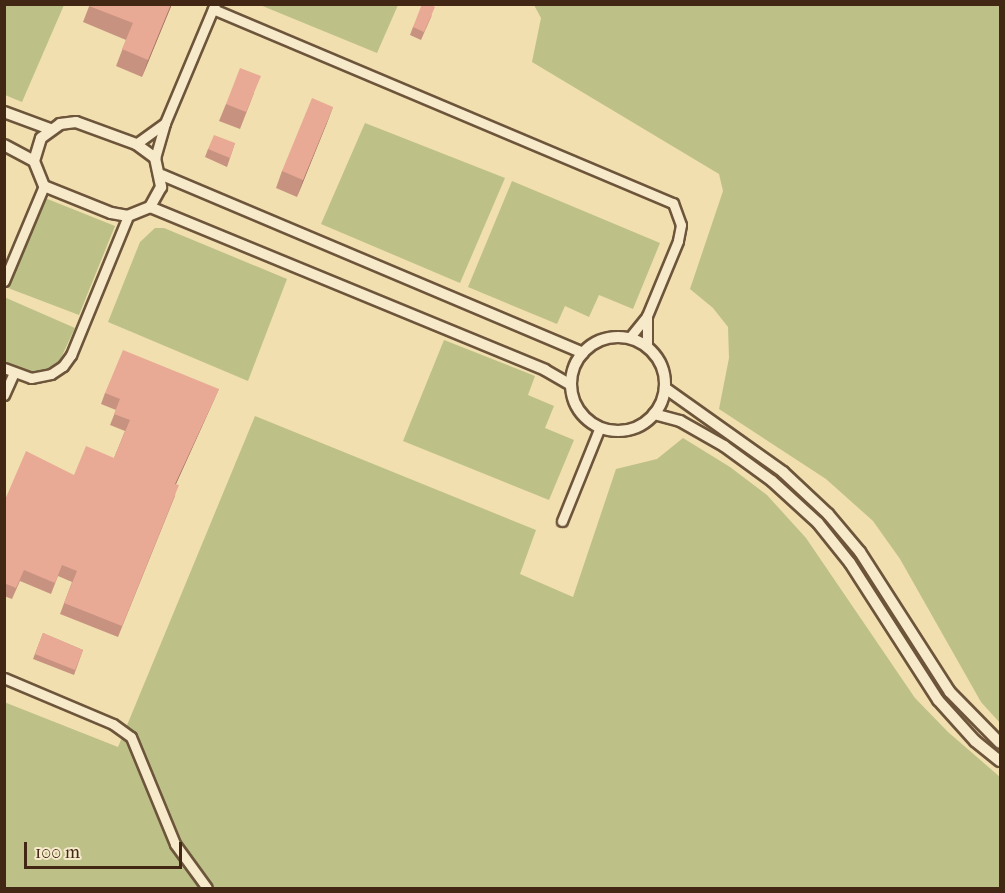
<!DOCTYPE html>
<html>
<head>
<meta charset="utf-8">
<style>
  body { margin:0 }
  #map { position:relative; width:1005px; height:893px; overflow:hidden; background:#f1dfaf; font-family:"IM FELL French Canon",serif }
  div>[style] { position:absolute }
  .green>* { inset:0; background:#bdc188 }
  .roads { filter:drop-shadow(2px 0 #6d553b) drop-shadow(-2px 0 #6d553b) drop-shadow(0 2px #6d553b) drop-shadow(0 -2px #6d553b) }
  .minor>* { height:9px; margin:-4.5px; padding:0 4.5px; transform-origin:4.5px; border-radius:4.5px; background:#f6eacb }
  .tertiary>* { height:10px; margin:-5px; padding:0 5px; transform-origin:5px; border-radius:5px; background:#f6eacb }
  .tertiary>.ring { margin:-5px; padding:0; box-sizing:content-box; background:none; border:10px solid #f6eacb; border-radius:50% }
  .wall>* { inset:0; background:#c89280 }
  .shaded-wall>* { inset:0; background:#a37768 }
  .building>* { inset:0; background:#e9aa95 }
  span { translate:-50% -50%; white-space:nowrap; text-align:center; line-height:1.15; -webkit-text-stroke:4.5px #f6eacb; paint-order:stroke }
  .frame { position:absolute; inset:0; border:6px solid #412714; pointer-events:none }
  .scale { position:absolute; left:24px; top:842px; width:158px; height:27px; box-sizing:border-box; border:3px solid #412714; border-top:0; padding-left:8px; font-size:18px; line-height:21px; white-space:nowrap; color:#412714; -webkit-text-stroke:4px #f6eacb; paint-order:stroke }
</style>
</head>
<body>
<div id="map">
  <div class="green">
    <div style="clip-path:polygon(4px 5px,64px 5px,22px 102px,5px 95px)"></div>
    <div style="clip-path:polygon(260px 5px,398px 5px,377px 53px)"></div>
    <div style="clip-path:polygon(534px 5px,1000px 5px,1000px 723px,981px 702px,900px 559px,873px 521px,826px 479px,719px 409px,729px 358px,728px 327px,713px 308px,690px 289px,723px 191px,719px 174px,532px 62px,541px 18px)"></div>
    <div style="clip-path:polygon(365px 123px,505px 178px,460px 283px,321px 224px)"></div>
    <div style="clip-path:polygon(512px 181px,660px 243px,633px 309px,599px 295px,589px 317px,565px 306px,557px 324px,468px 287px)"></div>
    <div style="clip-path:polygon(45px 198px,115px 226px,79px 315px,8px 288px)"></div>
    <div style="clip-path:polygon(155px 228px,164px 228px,287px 279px,248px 381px,108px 322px,140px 242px)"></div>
    <div style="clip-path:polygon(4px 297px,75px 328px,60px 360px,49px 369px,24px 374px,5px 361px)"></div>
    <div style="clip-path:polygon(444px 340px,535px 376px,528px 395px,554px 406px,545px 428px,574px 440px,549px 500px,403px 441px)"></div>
    <div style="clip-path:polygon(255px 416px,536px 530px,520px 574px,573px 597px,616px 469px,657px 459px,683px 438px,730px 467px,767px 495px,806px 538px,915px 698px,948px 732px,1000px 777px,1000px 888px,5px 888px,4px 702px,118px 747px)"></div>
  </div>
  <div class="roads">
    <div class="minor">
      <div style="left:213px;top:9px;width:499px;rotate:22.9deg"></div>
      <div style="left:673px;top:203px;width:23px;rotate:70deg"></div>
      <div style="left:681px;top:225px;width:16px;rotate:101deg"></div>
      <div style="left:678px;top:241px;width:81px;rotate:112.5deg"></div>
      <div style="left:647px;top:316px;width:28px;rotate:129deg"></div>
      <div style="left:136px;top:144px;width:36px;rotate:-36deg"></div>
      <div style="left:155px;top:158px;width:36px;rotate:-74deg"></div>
      <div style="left:165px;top:123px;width:129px;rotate:-67.2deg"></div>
      <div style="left:4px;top:281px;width:103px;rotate:-67.2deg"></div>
      <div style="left:647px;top:347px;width:31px;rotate:-90deg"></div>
      <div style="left:4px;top:368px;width:29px;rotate:20deg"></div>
      <div style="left:31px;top:378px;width:20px;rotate:-11deg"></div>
      <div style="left:51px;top:374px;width:14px;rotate:-34deg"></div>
      <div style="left:63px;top:366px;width:14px;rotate:-54deg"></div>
      <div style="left:71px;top:355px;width:150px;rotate:-67.7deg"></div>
      <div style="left:4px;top:395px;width:22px;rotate:-66deg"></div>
      <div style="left:562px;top:521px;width:101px;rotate:-68deg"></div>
      <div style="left:4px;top:678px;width:118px;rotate:22.9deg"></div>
      <div style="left:113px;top:724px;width:22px;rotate:36deg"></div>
      <div style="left:131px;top:737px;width:116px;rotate:67.6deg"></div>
      <div style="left:175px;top:844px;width:54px;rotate:54deg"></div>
    </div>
    <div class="tertiary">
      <div style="left:4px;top:112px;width:49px;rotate:20.3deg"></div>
      <div style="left:76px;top:122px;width:64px;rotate:20.1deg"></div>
      <div style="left:136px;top:144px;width:24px;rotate:36deg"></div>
      <div style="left:155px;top:158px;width:30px;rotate:78deg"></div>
      <div style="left:161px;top:187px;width:23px;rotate:119deg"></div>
      <div style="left:150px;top:207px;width:24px;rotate:158deg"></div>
      <div style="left:128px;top:216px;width:17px;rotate:-170deg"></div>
      <div style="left:111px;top:213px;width:72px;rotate:-158.1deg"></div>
      <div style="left:44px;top:186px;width:27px;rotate:-112deg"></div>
      <div style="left:34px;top:161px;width:24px;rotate:-73deg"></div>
      <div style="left:41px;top:138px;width:24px;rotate:-36deg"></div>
      <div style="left:60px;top:124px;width:16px;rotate:-7deg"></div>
      <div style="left:4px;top:145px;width:34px;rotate:28deg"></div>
      <div style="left:162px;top:175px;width:457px;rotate:22.9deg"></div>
      <div style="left:150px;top:207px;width:427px;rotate:22.4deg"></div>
      <div style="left:545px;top:370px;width:30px;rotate:30deg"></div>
      <div class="ring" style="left:571px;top:337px;width:84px;height:84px"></div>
      <div style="left:665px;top:388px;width:145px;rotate:35.4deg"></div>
      <div style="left:783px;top:472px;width:62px;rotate:43deg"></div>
      <div style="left:828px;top:514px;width:50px;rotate:49.9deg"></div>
      <div style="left:860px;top:552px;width:166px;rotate:57.3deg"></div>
      <div style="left:950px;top:692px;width:71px;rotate:45.6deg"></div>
      <div style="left:654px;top:414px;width:27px;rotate:15deg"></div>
      <div style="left:680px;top:421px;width:51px;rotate:29.6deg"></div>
      <div style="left:724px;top:446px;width:59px;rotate:36.1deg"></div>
      <div style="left:772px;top:481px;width:62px;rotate:42.4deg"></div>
      <div style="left:818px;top:523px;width:51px;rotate:51.3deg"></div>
      <div style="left:850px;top:563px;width:163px;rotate:57.3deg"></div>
      <div style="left:938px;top:700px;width:55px;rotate:47.9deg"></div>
      <div style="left:975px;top:741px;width:32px;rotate:39deg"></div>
    </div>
  </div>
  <div class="wall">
    <div style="clip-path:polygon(90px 4px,172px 4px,142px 77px,116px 66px,126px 40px,83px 22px)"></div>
    <div style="clip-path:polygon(432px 15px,421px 40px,410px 35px,413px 27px)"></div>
    <div style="clip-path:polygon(254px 93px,240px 129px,219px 121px,226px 104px)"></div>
    <div style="clip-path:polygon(333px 107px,297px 197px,276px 188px,282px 171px)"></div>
    <div style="clip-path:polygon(235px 143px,227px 167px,205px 157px,208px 149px)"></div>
    <div style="clip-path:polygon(219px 389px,214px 400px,176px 484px,175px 496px,118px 637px,60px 614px,72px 582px,58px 576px,51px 594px,20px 581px,12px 599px,4px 596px,4px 502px,74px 475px,114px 458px,125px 431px,110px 425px,116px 410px,101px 404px,105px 393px)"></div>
    <div style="clip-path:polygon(43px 633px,83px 650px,74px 675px,33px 659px)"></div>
  </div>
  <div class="shaded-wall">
    <div style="clip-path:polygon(171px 4px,172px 4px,142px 77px,148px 60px)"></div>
    <div style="clip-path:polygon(333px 107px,327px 123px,297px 197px,303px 180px)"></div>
    <div style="clip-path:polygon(219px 389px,214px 400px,171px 495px,175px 484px)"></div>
  </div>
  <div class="building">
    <div style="clip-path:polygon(90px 4px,171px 4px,148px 60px,122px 49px,133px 23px,89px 6px)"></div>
    <div style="clip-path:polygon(422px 4px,429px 4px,435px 7px,424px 32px,413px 27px)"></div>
    <div style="clip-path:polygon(240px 68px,261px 76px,246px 112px,226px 104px)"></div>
    <div style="clip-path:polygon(312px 98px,333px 107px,303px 180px,282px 171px)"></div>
    <div style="clip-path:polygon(214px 135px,235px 143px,230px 158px,208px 149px)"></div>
    <div style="clip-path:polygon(123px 350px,219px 389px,175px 484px,179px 485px,122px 626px,64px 603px,77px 571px,62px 565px,55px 583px,24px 570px,16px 588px,4px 583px,4px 502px,26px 451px,74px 475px,86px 446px,114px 458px,130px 420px,114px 414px,120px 399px,105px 393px)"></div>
    <div style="clip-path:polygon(43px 633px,83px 650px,75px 670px,35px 654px)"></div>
  </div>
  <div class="frame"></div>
  <div class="scale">100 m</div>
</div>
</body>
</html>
